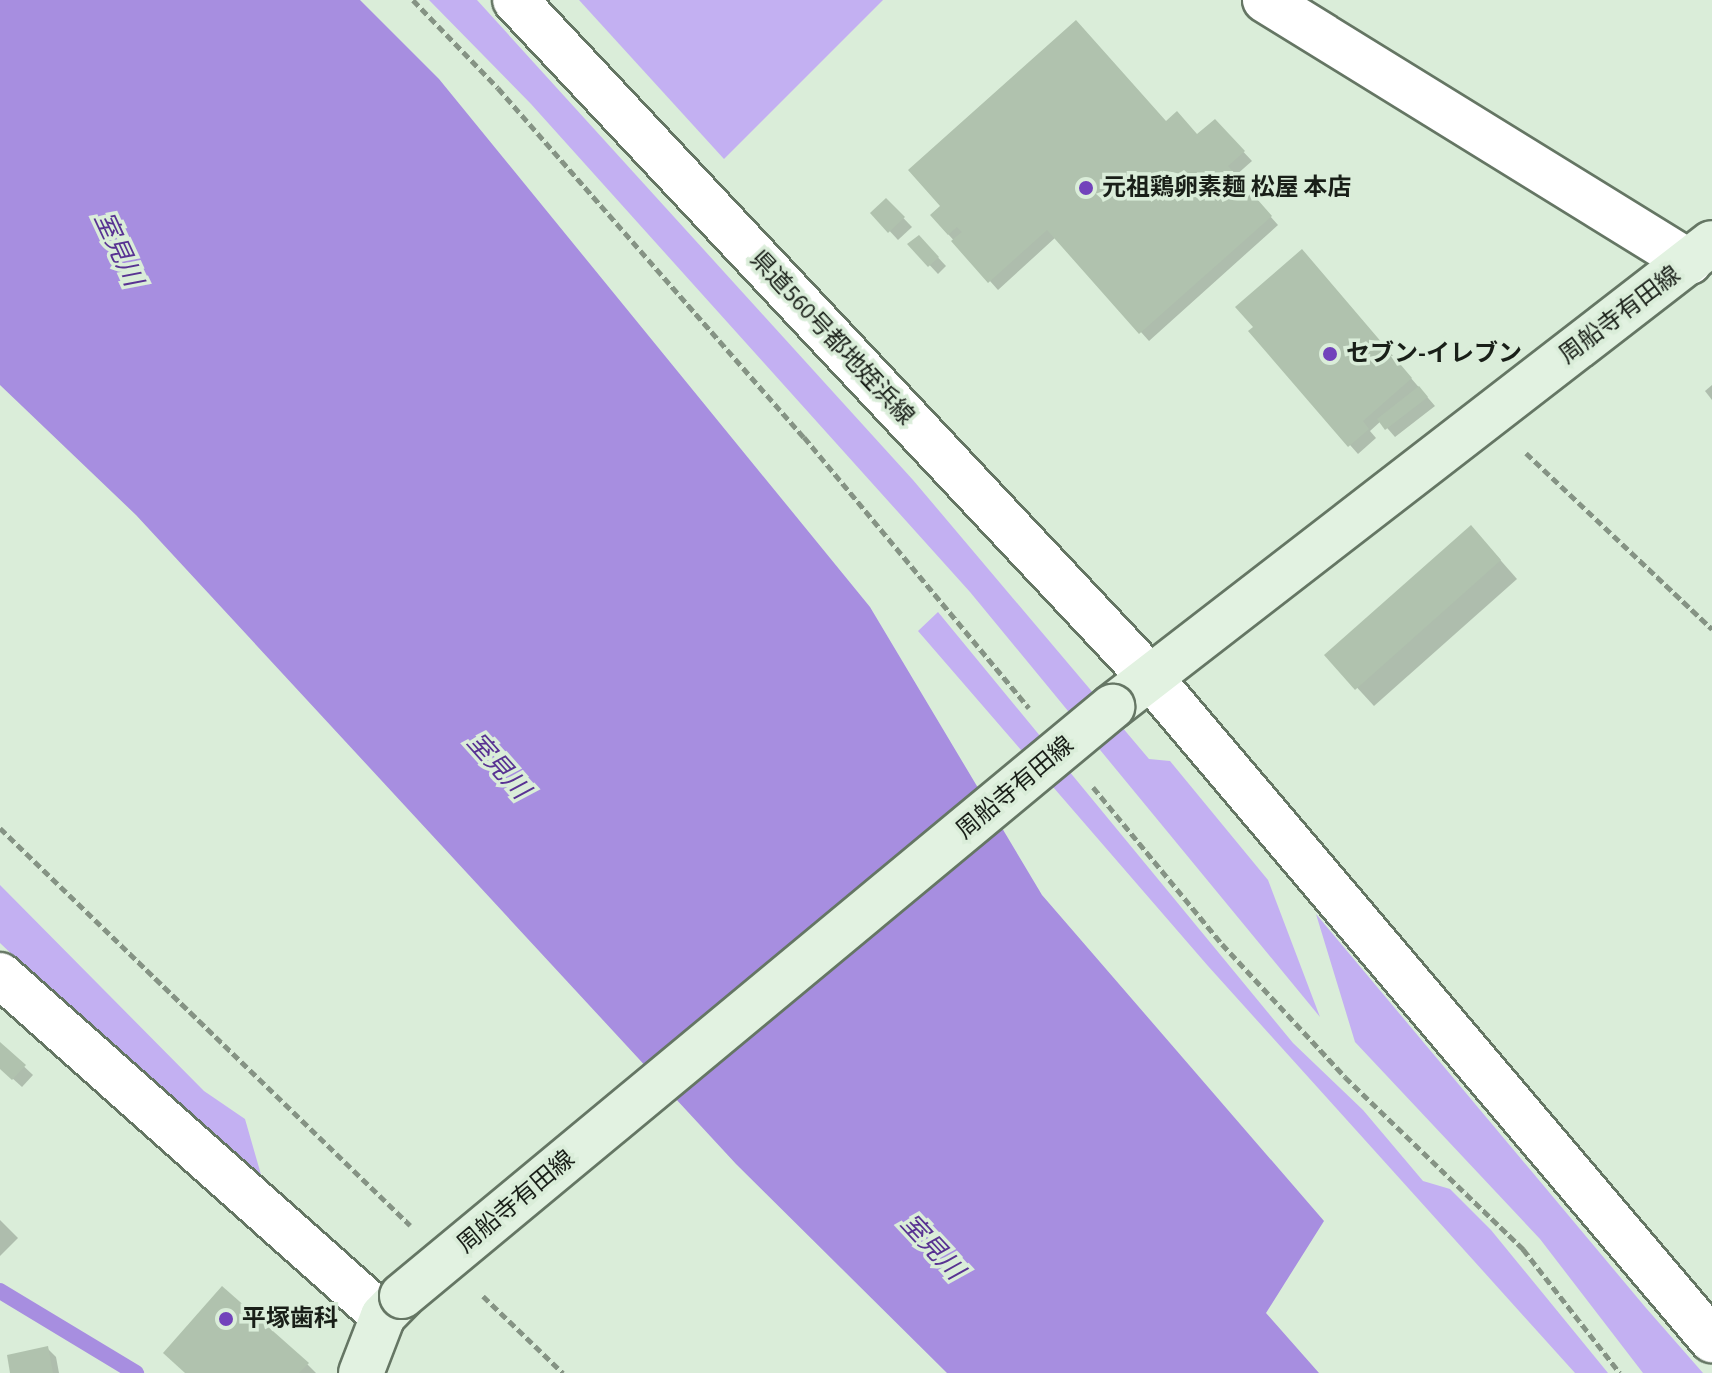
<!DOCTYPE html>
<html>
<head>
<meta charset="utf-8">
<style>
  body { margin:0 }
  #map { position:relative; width:1712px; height:1373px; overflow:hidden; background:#daedd9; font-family:"Source Sans 3","Noto Sans JP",sans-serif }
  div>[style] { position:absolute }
  .green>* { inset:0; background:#c3b0f2 }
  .water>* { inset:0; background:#a78ee0 }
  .shadow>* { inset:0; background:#0003 }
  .stream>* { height:16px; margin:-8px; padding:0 8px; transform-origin:8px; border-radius:8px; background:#a78ee0 }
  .building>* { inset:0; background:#b0c2ae }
  .path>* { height:5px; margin-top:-2.5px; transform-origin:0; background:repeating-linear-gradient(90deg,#859384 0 8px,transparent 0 12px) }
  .roads { filter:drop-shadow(2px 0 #657664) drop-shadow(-2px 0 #657664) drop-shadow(0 2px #657664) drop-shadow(0 -2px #657664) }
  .minor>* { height:44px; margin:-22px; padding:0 22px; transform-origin:22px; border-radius:22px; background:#fff }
  .tertiary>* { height:44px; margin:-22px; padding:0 22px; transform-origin:22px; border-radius:22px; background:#fff }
  .secondary>* { height:44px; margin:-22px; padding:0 22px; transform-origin:22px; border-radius:22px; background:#e2f2e1 }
  .bridges { filter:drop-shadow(2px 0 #657664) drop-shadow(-2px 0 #657664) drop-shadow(0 2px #657664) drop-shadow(0 -2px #657664) }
  .secondary-bridge>* { height:44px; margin:-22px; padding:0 22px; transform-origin:22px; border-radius:22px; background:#e2f2e1 }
  .dots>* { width:22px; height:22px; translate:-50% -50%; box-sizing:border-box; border:4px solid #daedd9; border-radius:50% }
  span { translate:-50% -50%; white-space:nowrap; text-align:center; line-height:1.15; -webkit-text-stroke:7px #daedd9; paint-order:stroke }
  .poi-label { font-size:24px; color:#191f18; font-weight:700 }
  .left { translate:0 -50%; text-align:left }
  .street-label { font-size:24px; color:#191f18 }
  .water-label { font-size:26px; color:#583292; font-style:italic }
</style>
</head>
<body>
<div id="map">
  <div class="green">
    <div style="clip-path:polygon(429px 0,477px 0,913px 480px,1149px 759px,1170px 761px,1268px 880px,1320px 1017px,970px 592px,531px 104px)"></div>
    <div style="clip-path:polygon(579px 0,883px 0,724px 159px)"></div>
    <div style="clip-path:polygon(938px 612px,1293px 1043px,1363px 1110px,1423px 1181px,1450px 1189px,1491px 1230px,1608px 1373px,1575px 1373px,1208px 966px,918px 631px)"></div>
    <div style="clip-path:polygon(0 885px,204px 1091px,245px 1119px,264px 1185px,191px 1124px,0 943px)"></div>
    <div style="clip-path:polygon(1316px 914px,1646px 1308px,1703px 1373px,1643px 1373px,1540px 1239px,1355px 1042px)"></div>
  </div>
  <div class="water">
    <div style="clip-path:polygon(0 0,360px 0,439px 79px,870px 607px,1042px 895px,1324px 1221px,1266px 1313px,1319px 1373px,947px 1373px,736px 1164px,136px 515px,0 385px)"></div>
  </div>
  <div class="shadow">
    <div style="clip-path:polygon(1166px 123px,1198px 137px,1223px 130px,1252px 161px,1235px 176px,1278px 225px,1149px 341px,1056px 237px,998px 290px,932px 216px)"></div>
    <div style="clip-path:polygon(886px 200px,912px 227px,898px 240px,873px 213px)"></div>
    <div style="clip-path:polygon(919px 237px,946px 266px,938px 274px,910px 244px)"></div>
    <div style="clip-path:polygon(1310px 261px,1435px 406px,1395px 437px,1381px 421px,1370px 431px,1376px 438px,1358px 454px,1350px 445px)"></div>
    <div style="clip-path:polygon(1712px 385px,1712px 400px,1705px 391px)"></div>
    <div style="clip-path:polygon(1488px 546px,1517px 579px,1374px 706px,1327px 655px)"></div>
    <div style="clip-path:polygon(0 1044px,33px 1075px,22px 1087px,0 1067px)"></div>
    <div style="clip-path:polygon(0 1220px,18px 1238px,0 1256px)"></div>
    <div style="clip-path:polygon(47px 1348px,56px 1357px,59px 1373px,12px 1373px)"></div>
    <div style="clip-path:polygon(307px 1364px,316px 1373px,186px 1373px)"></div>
  </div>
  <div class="stream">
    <div style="left:0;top:1291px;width:159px;rotate:31.1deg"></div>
  </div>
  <div class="building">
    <div style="clip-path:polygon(1076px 20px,1166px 121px,1177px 111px,1197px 134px,1215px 119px,1245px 151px,1228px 166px,1272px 216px,1139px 334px,1047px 230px,988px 283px,951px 241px,962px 232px,957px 227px,948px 235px,930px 215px,940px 206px,908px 170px)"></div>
    <div style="clip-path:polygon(886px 198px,905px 217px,888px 233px,870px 213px)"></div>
    <div style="clip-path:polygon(919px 235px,939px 257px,928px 267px,907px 244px)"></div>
    <div style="clip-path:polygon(1302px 249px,1412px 378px,1363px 421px,1369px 429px,1348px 447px,1248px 331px,1253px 327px,1235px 307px)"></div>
    <div style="clip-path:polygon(1419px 386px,1428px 397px,1385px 430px,1377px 419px)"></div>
    <div style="clip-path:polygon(1471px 525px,1501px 560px,1355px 690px,1324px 655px)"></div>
    <div style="clip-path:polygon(0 1042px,26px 1065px,12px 1080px,0 1069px)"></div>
    <div style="clip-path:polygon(222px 1286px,309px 1363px,299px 1373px,185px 1373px,163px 1353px)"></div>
    <div style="clip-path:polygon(48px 1346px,53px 1373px,10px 1373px,7px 1355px)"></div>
  </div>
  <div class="path">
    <div style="left:413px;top:0;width:122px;rotate:46deg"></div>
    <div style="left:498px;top:88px;width:464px;rotate:48.8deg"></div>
    <div style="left:804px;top:437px;width:352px;rotate:50.3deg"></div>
    <div style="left:1526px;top:453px;width:256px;rotate:43.4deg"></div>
    <div style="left:1093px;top:787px;width:203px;rotate:50.6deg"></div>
    <div style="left:1222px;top:944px;width:181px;rotate:47.2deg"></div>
    <div style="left:1345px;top:1077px;width:248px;rotate:44deg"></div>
    <div style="left:1523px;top:1249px;width:157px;rotate:52deg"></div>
    <div style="left:0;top:828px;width:571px;rotate:44.08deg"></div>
    <div style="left:483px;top:1296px;width:111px;rotate:43.9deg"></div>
  </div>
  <div class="roads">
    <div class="minor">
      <div style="left:1149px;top:676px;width:871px;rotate:49.71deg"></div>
    </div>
    <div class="tertiary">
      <div style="left:515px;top:0;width:927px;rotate:46.84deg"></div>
      <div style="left:1265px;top:0;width:499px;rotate:31.7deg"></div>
      <div style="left:0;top:975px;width:513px;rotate:41.68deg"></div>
    </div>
    <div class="secondary">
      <div style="left:1112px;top:707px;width:758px;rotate:-37.72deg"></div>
      <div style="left:361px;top:1373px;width:61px;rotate:-68.9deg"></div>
      <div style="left:383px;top:1316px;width:28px;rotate:-46deg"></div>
    </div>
  </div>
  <div class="bridges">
    <div class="secondary-bridge">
      <div style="left:402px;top:1296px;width:923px;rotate:-39.68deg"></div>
    </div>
  </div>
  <div class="dots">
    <div style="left:1086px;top:188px;background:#7243bb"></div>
    <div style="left:1330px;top:354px;background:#7243bb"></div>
    <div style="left:226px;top:1319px;background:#7243bb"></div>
  </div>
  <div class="poi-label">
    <span class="left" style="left:1102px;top:188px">元祖鶏卵素麺 松屋 本店</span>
    <span class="left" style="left:1346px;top:354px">セブン-イレブン</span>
    <span class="left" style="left:242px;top:1319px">平塚歯科</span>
  </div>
  <div class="street-label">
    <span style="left:1620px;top:315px;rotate:-37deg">周船寺有田線</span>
    <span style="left:832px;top:338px;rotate:47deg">県道560号都地姪浜線</span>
    <span style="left:1015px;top:788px;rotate:-40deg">周船寺有田線</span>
    <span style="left:516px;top:1202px;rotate:-40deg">周船寺有田線</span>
  </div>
  <div class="water-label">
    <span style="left:118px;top:249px;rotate:65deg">室見川</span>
    <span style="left:498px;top:766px;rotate:48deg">室見川</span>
    <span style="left:932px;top:1247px;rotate:47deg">室見川</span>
  </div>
</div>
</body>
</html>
